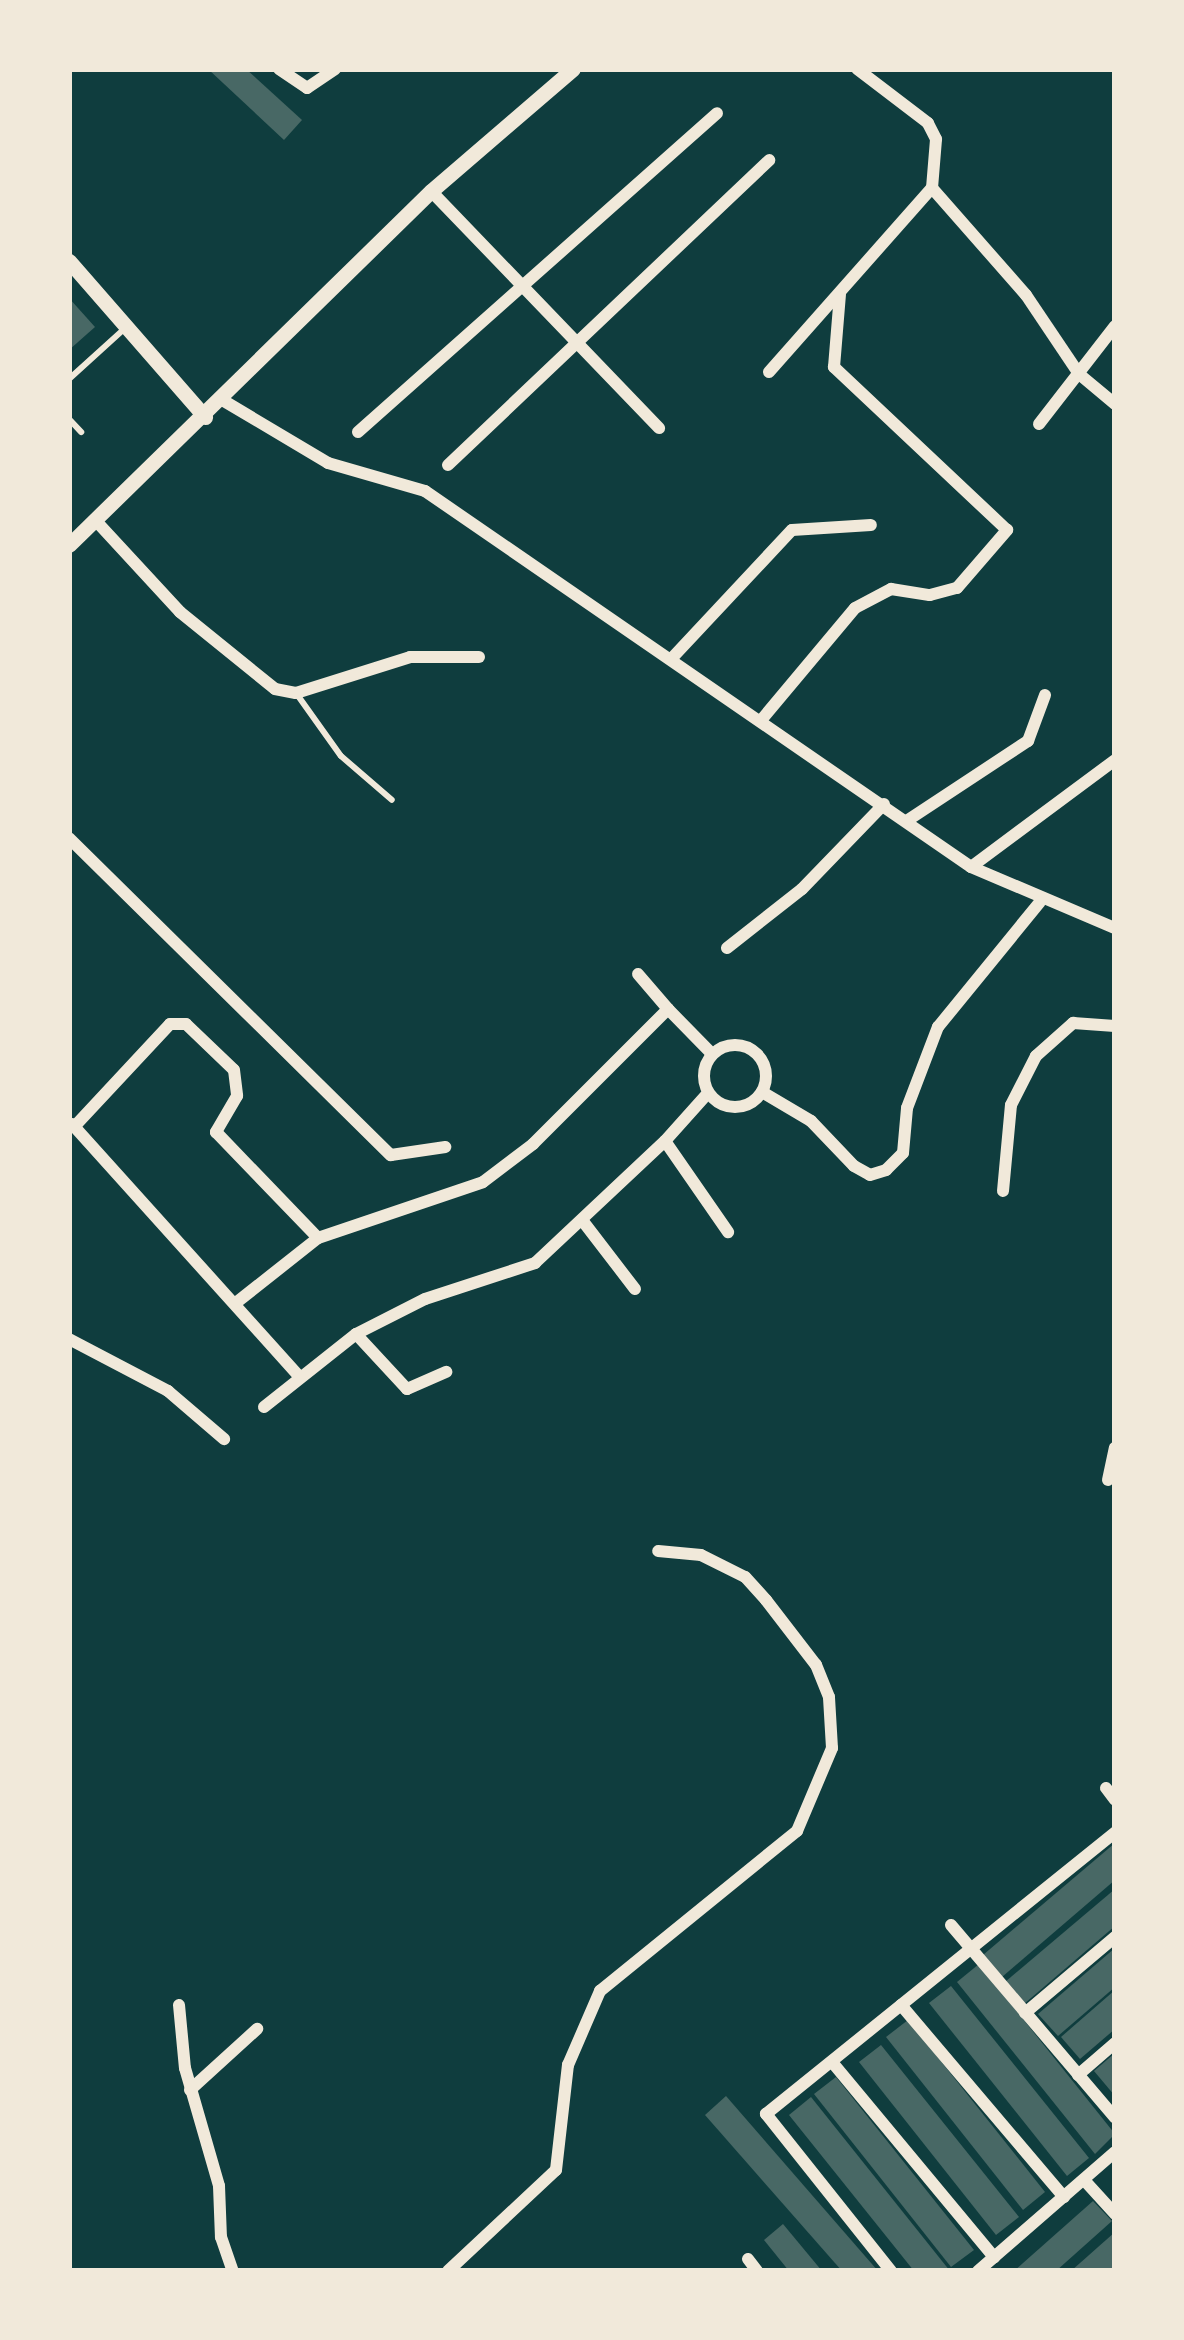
<!DOCTYPE html>
<html>
<head>
<meta charset="utf-8">
<style>
  body { margin:0 }
  #map { position:relative; width:1184px; height:2340px; overflow:hidden; background:#0f3d3e; font-family:"PT Serif",serif }
  div>[style] { position:absolute }
  .building>* { inset:0; background:#486865 }
  .service>* { height:6px; margin:-3px; padding:0 3px; transform-origin:3px; border-radius:3px; background:#f1e9da }
  .minor>* { height:12px; margin:-6px; padding:0 6px; transform-origin:6px; border-radius:6px; background:#f1e9da }
  .minor>.ring { margin:-6px; padding:0; box-sizing:content-box; background:none; border:12px solid #f1e9da; border-radius:50% }
  .tertiary>* { height:15px; margin:-7.5px; padding:0 7.5px; transform-origin:7.5px; border-radius:7.5px; background:#f1e9da }
  span { translate:-50% -50%; white-space:nowrap; text-align:center; line-height:1.15; -webkit-text-stroke:10px #f1e9da; paint-order:stroke }
  .frame { position:absolute; inset:0; border:72px solid #f1e9da; pointer-events:none }
</style>
</head>
<body>
<div id="map">
  <div class="building">
    <div style="clip-path:polygon(208px 69px,246px 69px,302px 120px,284px 140px)"></div>
    <div style="clip-path:polygon(69px 298px,95px 327px,69px 350px)"></div>
    <div style="clip-path:polygon(1115px 1843px,1115px 1880px,1002px 1977px,983px 1955px)"></div>
    <div style="clip-path:polygon(1115px 1889px,1115px 1926px,1024px 2004px,1005px 1982px)"></div>
    <div style="clip-path:polygon(1115px 1948px,1115px 1987px,1058px 2036px,1038px 2014px)"></div>
    <div style="clip-path:polygon(979px 1964px,1115px 2134px,1095px 2154px,957px 1982px)"></div>
    <div style="clip-path:polygon(951px 1986px,1089px 2158px,1067px 2176px,929px 2003px)"></div>
    <div style="clip-path:polygon(1115px 1990px,1115px 2029px,1080px 2059px,1061px 2037px)"></div>
    <div style="clip-path:polygon(908px 2020px,1045px 2192px,1023px 2210px,886px 2037px)"></div>
    <div style="clip-path:polygon(881px 2045px,1019px 2217px,996px 2235px,859px 2062px)"></div>
    <div style="clip-path:polygon(1115px 2053px,1115px 2096px,1094px 2071px)"></div>
    <div style="clip-path:polygon(836px 2077px,974px 2250px,951px 2267px,814px 2094px)"></div>
    <div style="clip-path:polygon(726px 2096px,878px 2271px,842px 2271px,705px 2115px)"></div>
    <div style="clip-path:polygon(811px 2097px,950px 2271px,914px 2271px,789px 2115px)"></div>
    <div style="clip-path:polygon(1093px 2201px,1112px 2221px,1056px 2271px,1014px 2271px)"></div>
    <div style="clip-path:polygon(783px 2224px,822px 2271px,789px 2271px,764px 2240px)"></div>
    <div style="clip-path:polygon(1115px 2232px,1115px 2269px,1071px 2271px)"></div>
  </div>
  <div class="service">
    <div style="left:69px;top:379px;width:72px;rotate:-42.2deg"></div>
    <div style="left:69px;top:419px;width:18px;rotate:47deg"></div>
    <div style="left:296px;top:693px;width:77px;rotate:54.5deg"></div>
    <div style="left:341px;top:756px;width:67px;rotate:40.8deg"></div>
  </div>
  <div class="minor">
    <div style="left:279px;top:69px;width:34px;rotate:34deg"></div>
    <div style="left:307px;top:88px;width:34px;rotate:-34deg"></div>
    <div style="left:932px;top:188px;width:142px;rotate:48.7deg"></div>
    <div style="left:1026px;top:295px;width:95px;rotate:56.1deg"></div>
    <div style="left:1079px;top:374px;width:47px;rotate:39.8deg"></div>
    <div style="left:431px;top:191px;width:329px;rotate:46.1deg"></div>
    <div style="left:769px;top:372px;width:246px;rotate:-48.5deg"></div>
    <div style="left:932px;top:188px;width:49px;rotate:-85.3deg"></div>
    <div style="left:936px;top:139px;width:18px;rotate:-117deg"></div>
    <div style="left:928px;top:123px;width:89px;rotate:-142.7deg"></div>
    <div style="left:224px;top:401px;width:121px;rotate:30.8deg"></div>
    <div style="left:328px;top:463px;width:101px;rotate:16.1deg"></div>
    <div style="left:425px;top:491px;width:663px;rotate:34.55deg"></div>
    <div style="left:971px;top:867px;width:156px;rotate:23deg"></div>
    <div style="left:1039px;top:424px;width:124px;rotate:-52.2deg"></div>
    <div style="left:358px;top:432px;width:480px;rotate:-41.6deg"></div>
    <div style="left:448px;top:465px;width:443px;rotate:-43.5deg"></div>
    <div style="left:97px;top:522px;width:122px;rotate:47.3deg"></div>
    <div style="left:180px;top:612px;width:122px;rotate:39deg"></div>
    <div style="left:275px;top:689px;width:21px;rotate:11deg"></div>
    <div style="left:296px;top:693px;width:120px;rotate:-17.5deg"></div>
    <div style="left:410px;top:657px;width:69px"></div>
    <div style="left:673px;top:657px;width:174px;rotate:-46.9deg"></div>
    <div style="left:792px;top:530px;width:79px;rotate:-3.6deg"></div>
    <div style="left:763px;top:718px;width:143px;rotate:-50.1deg"></div>
    <div style="left:855px;top:608px;width:41px;rotate:-27.8deg"></div>
    <div style="left:891px;top:589px;width:39px;rotate:9deg"></div>
    <div style="left:930px;top:595px;width:28px;rotate:-15deg"></div>
    <div style="left:957px;top:588px;width:77px;rotate:-49.2deg"></div>
    <div style="left:1007px;top:530px;width:238px;rotate:-136.7deg"></div>
    <div style="left:834px;top:367px;width:73px;rotate:-85.3deg"></div>
    <div style="left:908px;top:820px;width:144px;rotate:-33.4deg"></div>
    <div style="left:1028px;top:741px;width:49px;rotate:-69.7deg"></div>
    <div style="left:69px;top:838px;width:452px;rotate:44.6deg"></div>
    <div style="left:391px;top:1155px;width:55px;rotate:-8.4deg"></div>
    <div style="left:971px;top:867px;width:179px;rotate:-36.6deg"></div>
    <div style="left:727px;top:948px;width:95px;rotate:-38.2deg"></div>
    <div style="left:802px;top:889px;width:118px;rotate:-46deg"></div>
    <div style="left:668px;top:1009px;width:63px;rotate:45.6deg"></div>
    <div class="ring" style="left:704px;top:1045px;width:50px;height:50px"></div>
    <div style="left:762px;top:1092px;width:57px;rotate:30.6deg"></div>
    <div style="left:811px;top:1121px;width:62px;rotate:46.3deg"></div>
    <div style="left:854px;top:1166px;width:18px;rotate:29deg"></div>
    <div style="left:870px;top:1175px;width:17px;rotate:-17deg"></div>
    <div style="left:886px;top:1170px;width:24px;rotate:-45deg"></div>
    <div style="left:903px;top:1153px;width:45px;rotate:-84.9deg"></div>
    <div style="left:907px;top:1108px;width:87px;rotate:-69.1deg"></div>
    <div style="left:938px;top:1027px;width:161px;rotate:-50.8deg"></div>
    <div style="left:708px;top:1093px;width:64px;rotate:131.9deg"></div>
    <div style="left:665px;top:1141px;width:111px;rotate:55.3deg"></div>
    <div style="left:72px;top:1124px;width:341px;rotate:48deg"></div>
    <div style="left:74px;top:1127px;width:141px;rotate:-47deg"></div>
    <div style="left:170px;top:1024px;width:16px"></div>
    <div style="left:186px;top:1024px;width:66px;rotate:43.8deg"></div>
    <div style="left:234px;top:1070px;width:26px;rotate:83deg"></div>
    <div style="left:237px;top:1096px;width:42px;rotate:120.3deg"></div>
    <div style="left:216px;top:1132px;width:147px;rotate:46.1deg"></div>
    <div style="left:1003px;top:1191px;width:86px;rotate:-84.7deg"></div>
    <div style="left:1011px;top:1105px;width:55px;rotate:-63deg"></div>
    <div style="left:1036px;top:1056px;width:50px;rotate:-41.7deg"></div>
    <div style="left:1073px;top:1023px;width:42px;rotate:4.1deg"></div>
    <div style="left:582px;top:1220px;width:87px;rotate:52.5deg"></div>
    <div style="left:237px;top:1302px;width:103px;rotate:-38.3deg"></div>
    <div style="left:318px;top:1238px;width:174px;rotate:-18.7deg"></div>
    <div style="left:483px;top:1182px;width:63px;rotate:-37.2deg"></div>
    <div style="left:533px;top:1144px;width:191px;rotate:-45deg"></div>
    <div style="left:668px;top:1009px;width:46px;rotate:-130.6deg"></div>
    <div style="left:356px;top:1334px;width:75px;rotate:47.2deg"></div>
    <div style="left:407px;top:1389px;width:43px;rotate:-23.6deg"></div>
    <div style="left:69px;top:1339px;width:112px;rotate:27.7deg"></div>
    <div style="left:168px;top:1391px;width:74px;rotate:40.6deg"></div>
    <div style="left:264px;top:1407px;width:117px;rotate:-38.4deg"></div>
    <div style="left:356px;top:1334px;width:77px;rotate:-26.9deg"></div>
    <div style="left:425px;top:1299px;width:116px;rotate:-18.1deg"></div>
    <div style="left:535px;top:1263px;width:178px;rotate:-43.2deg"></div>
    <div style="left:1108px;top:1480px;width:33px;rotate:-78deg"></div>
    <div style="left:1106px;top:1788px;width:15px;rotate:53deg"></div>
    <div style="left:951px;top:1925px;width:253px;rotate:49.6deg"></div>
    <div style="left:179px;top:2005px;width:63px;rotate:84.6deg"></div>
    <div style="left:185px;top:2068px;width:123px;rotate:73.9deg"></div>
    <div style="left:219px;top:2186px;width:51px;rotate:87.8deg"></div>
    <div style="left:221px;top:2237px;width:36px;rotate:71deg"></div>
    <div style="left:901px;top:2005px;width:252px;rotate:49.7deg"></div>
    <div style="left:1025px;top:2013px;width:118px;rotate:-40.2deg"></div>
    <div style="left:832px;top:2062px;width:254px;rotate:50.3deg"></div>
    <div style="left:1078px;top:2075px;width:49px;rotate:-40.9deg"></div>
    <div style="left:190px;top:2090px;width:91px;rotate:-42.3deg"></div>
    <div style="left:1085px;top:2181px;width:45px;rotate:47.7deg"></div>
    <div style="left:748px;top:2259px;width:15px;rotate:53deg"></div>
    <div style="left:448px;top:2271px;width:148px;rotate:-43.1deg"></div>
    <div style="left:556px;top:2170px;width:106px;rotate:-83.5deg"></div>
    <div style="left:568px;top:2065px;width:81px;rotate:-66.6deg"></div>
    <div style="left:600px;top:1991px;width:254px;rotate:-39.1deg"></div>
    <div style="left:797px;top:1831px;width:90px;rotate:-67.1deg"></div>
    <div style="left:832px;top:1748px;width:51px;rotate:-93.4deg"></div>
    <div style="left:829px;top:1697px;width:35px;rotate:-112deg"></div>
    <div style="left:816px;top:1665px;width:82px;rotate:-127.6deg"></div>
    <div style="left:766px;top:1600px;width:31px;rotate:-132deg"></div>
    <div style="left:745px;top:1577px;width:49px;rotate:-153.4deg"></div>
    <div style="left:701px;top:1555px;width:43px;rotate:-174.7deg"></div>
    <div style="left:891px;top:2271px;width:201px;rotate:-128.5deg"></div>
    <div style="left:766px;top:2114px;width:449px;rotate:-38.9deg"></div>
    <div style="left:978px;top:2271px;width:181px;rotate:-41deg"></div>
  </div>
  <div class="tertiary">
    <div style="left:69px;top:261px;width:207px;rotate:48.9deg"></div>
    <div style="left:69px;top:545px;width:506px;rotate:-44.36deg"></div>
    <div style="left:431px;top:191px;width:187px;rotate:-40.7deg"></div>
  </div>
  <div class="frame"></div>
</div>
</body>
</html>
